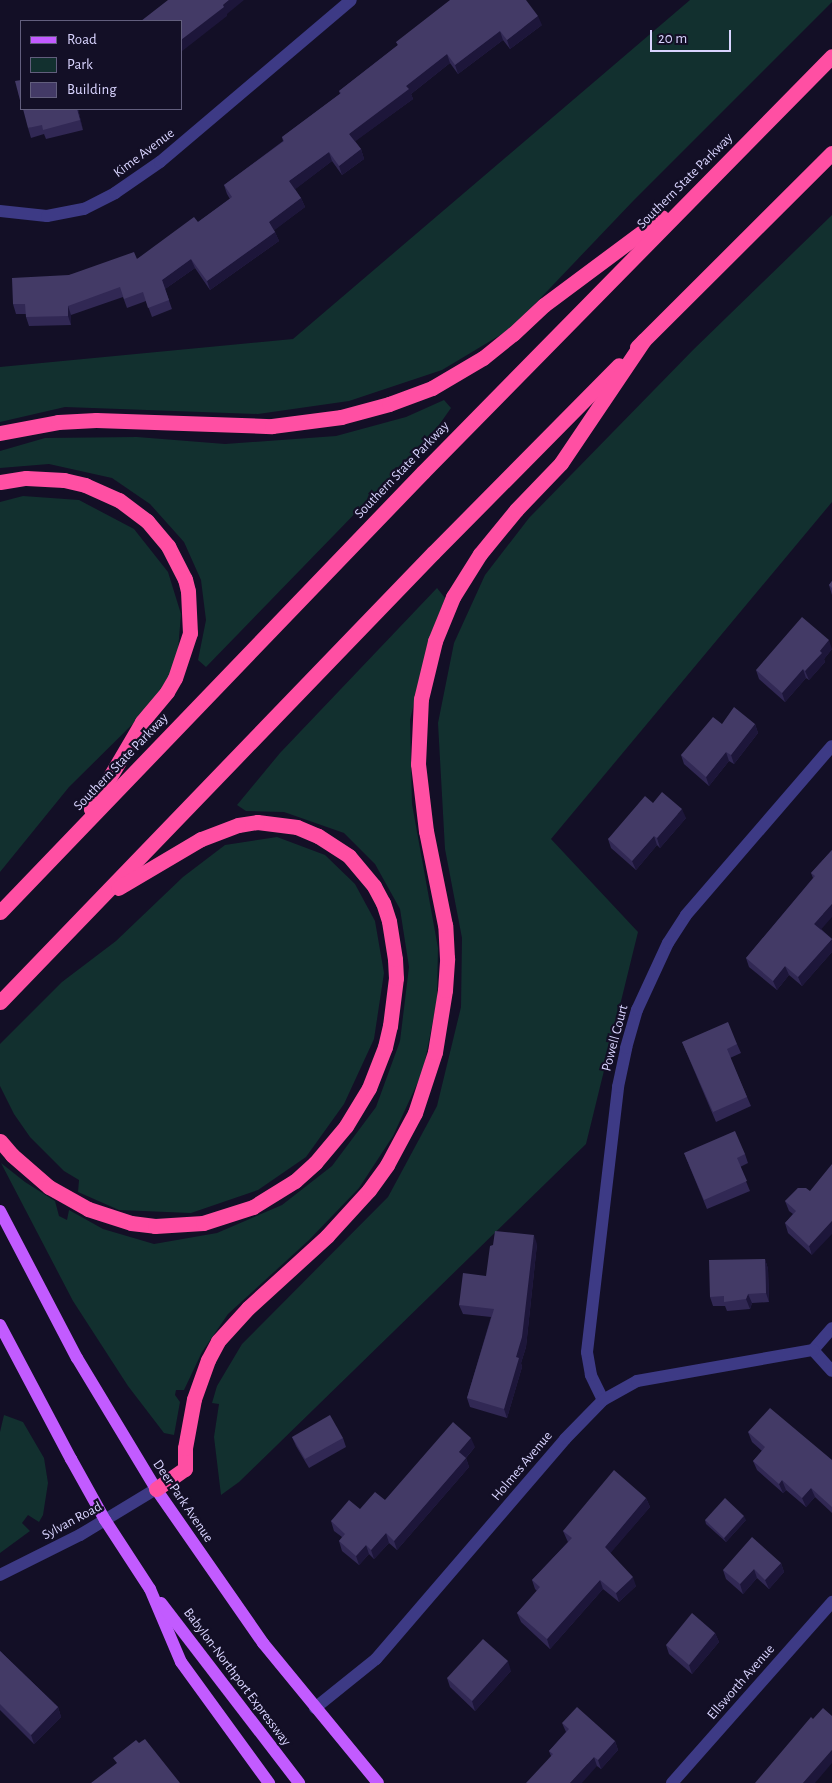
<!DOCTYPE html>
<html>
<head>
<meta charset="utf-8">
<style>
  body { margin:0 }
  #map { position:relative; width:832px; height:1783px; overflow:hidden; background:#130f26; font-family:"Alegreya Sans",sans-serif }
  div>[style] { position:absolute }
  .green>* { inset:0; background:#12302f }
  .minor>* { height:12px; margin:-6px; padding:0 6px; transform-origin:6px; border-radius:6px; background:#3d3a85 }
  .major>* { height:12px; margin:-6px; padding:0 6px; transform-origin:6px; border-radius:6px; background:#c25bff }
  .highway>* { height:15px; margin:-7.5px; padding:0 7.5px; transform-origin:7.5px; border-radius:7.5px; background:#ff4fa3 }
  .wall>* { inset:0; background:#312854 }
  .shaded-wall>* { inset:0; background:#1d163a }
  .building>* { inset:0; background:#433a66 }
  span { translate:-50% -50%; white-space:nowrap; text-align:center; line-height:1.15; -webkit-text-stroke:4.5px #130f26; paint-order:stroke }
  .street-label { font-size:14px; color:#d9d4ff }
  .legend { position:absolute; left:20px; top:20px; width:162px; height:90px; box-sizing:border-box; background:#130f26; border:1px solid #625e7d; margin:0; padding:6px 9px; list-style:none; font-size:15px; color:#d9d4ff }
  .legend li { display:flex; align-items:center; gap:10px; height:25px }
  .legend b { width:25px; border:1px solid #625e7d }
  .scale { position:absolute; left:650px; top:30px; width:81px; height:22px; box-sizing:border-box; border:2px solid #d9d4ff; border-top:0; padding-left:6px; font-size:15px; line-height:18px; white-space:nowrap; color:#d9d4ff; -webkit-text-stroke:4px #130f26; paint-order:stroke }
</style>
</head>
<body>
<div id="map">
  <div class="green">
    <div style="clip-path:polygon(690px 0,832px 0,832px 2px,634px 200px,512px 328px,442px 370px,349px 401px,258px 414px,65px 407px,0 422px,0 367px,293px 339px)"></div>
    <div style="clip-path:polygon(832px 215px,832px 502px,551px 839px,638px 932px,586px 1144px,239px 1482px,221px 1495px,214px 1437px,219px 1404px,212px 1403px,217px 1386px,242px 1344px,388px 1197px,437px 1106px,461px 1007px,462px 938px,445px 849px,438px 723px,454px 643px,485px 575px,529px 518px,693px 350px)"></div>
    <div style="clip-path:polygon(444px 400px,451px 408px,434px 432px,206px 667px,198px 660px,206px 620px,201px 580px,184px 542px,150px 504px,112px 478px,49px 464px,0 468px,0 451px,45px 438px,137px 437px,225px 444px,336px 436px,406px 417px)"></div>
    <div style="clip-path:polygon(23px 496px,79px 500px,134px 529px,168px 572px,181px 614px,177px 662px,154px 703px,69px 787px,0 872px,0 502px)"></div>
    <div style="clip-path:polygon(437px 588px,445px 598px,429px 640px,410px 720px,412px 804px,438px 948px,437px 1000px,423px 1071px,393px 1136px,359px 1188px,309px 1240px,228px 1314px,202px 1352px,184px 1390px,176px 1390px,175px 1395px,180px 1402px,174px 1435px,164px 1433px,128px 1386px,73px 1301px,1px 1163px,25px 1182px,55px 1201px,59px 1216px,67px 1220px,69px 1210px,103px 1229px,154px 1244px,217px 1233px,282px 1205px,332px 1166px,376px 1107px,400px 1041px,409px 967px,400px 909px,375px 864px,344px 833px,284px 812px,246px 811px,237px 805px,280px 753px)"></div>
    <div style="clip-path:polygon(277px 837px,325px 855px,355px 884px,375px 921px,384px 973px,374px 1039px,344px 1104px,306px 1157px,258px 1190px,191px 1213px,119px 1210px,78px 1192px,79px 1180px,64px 1171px,30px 1137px,14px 1114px,0 1086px,0 1044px,62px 982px,116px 941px,183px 877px,225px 845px)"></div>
    <div style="clip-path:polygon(4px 1415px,23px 1422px,44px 1458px,48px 1483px,43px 1515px,39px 1522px,28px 1515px,22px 1523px,30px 1531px,0 1553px,0 1432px)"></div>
  </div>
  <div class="minor">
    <div style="left:0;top:211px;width:47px;rotate:6.1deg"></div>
    <div style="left:47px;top:216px;width:38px;rotate:-11deg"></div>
    <div style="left:84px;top:209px;width:35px;rotate:-27deg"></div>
    <div style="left:115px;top:193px;width:55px;rotate:-34.6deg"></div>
    <div style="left:160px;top:162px;width:250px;rotate:-40.3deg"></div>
    <div style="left:813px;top:1350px;width:29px;rotate:-49deg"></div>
    <div style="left:813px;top:1350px;width:28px;rotate:48deg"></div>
    <div style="left:603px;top:1400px;width:28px;rotate:-116deg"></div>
    <div style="left:591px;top:1375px;width:23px;rotate:-100deg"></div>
    <div style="left:587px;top:1352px;width:267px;rotate:-83.3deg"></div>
    <div style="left:618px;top:1087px;width:40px;rotate:-78deg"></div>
    <div style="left:626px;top:1048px;width:40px;rotate:-74deg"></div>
    <div style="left:637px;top:1010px;width:74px;rotate:-65.2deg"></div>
    <div style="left:668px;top:943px;width:33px;rotate:-57deg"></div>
    <div style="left:686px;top:915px;width:223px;rotate:-49.2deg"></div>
    <div style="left:0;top:1575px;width:89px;rotate:-26.6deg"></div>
    <div style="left:80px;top:1535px;width:89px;rotate:-31.2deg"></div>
    <div style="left:315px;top:1708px;width:78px;rotate:-38.8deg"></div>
    <div style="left:376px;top:1659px;width:290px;rotate:-49.3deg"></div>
    <div style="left:565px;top:1439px;width:54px;rotate:-45.7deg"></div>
    <div style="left:603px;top:1400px;width:39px;rotate:-29deg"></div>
    <div style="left:637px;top:1381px;width:179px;rotate:-10deg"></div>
    <div style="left:672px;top:1783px;width:242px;rotate:-48.5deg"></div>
  </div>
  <div class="major">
    <div style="left:0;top:1211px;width:166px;rotate:62.4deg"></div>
    <div style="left:77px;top:1358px;width:153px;rotate:58.9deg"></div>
    <div style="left:156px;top:1489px;width:188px;rotate:55.2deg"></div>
    <div style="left:263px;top:1643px;width:181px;rotate:50.6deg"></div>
    <div style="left:0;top:1325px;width:152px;rotate:62.1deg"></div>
    <div style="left:71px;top:1459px;width:70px;rotate:60.9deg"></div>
    <div style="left:105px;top:1520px;width:82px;rotate:56.9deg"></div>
    <div style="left:150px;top:1589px;width:79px;rotate:67deg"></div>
    <div style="left:181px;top:1662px;width:150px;rotate:54deg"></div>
    <div style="left:161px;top:1603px;width:227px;rotate:52.5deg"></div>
  </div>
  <div class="highway">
    <div style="left:637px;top:347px;width:275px;rotate:-44.9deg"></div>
    <div style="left:0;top:433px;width:59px;rotate:-10.7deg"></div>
    <div style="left:58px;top:422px;width:38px;rotate:-3deg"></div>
    <div style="left:96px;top:420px;width:176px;rotate:2deg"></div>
    <div style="left:272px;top:426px;width:70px;rotate:-7.4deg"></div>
    <div style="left:341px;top:417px;width:50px;rotate:-15.2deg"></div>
    <div style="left:389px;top:404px;width:46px;rotate:-20.4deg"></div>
    <div style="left:432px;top:388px;width:59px;rotate:-30.5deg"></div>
    <div style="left:483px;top:358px;width:38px;rotate:-39deg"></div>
    <div style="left:513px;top:334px;width:42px;rotate:-43.1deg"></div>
    <div style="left:544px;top:305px;width:147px;rotate:-36.7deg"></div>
    <div style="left:0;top:482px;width:26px;rotate:-9deg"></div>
    <div style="left:26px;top:478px;width:38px;rotate:3deg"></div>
    <div style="left:64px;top:480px;width:22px;rotate:13deg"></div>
    <div style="left:85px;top:485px;width:37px;rotate:24deg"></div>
    <div style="left:119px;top:500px;width:35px;rotate:37deg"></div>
    <div style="left:147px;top:521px;width:33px;rotate:50deg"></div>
    <div style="left:168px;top:546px;width:37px;rotate:63deg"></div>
    <div style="left:185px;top:579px;width:12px;rotate:76deg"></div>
    <div style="left:188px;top:591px;width:42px;rotate:87.3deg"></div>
    <div style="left:190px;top:633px;width:47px;rotate:108.4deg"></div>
    <div style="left:175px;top:678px;width:16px;rotate:120deg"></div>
    <div style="left:167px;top:692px;width:39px;rotate:130deg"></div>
    <div style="left:142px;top:722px;width:101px;rotate:120.4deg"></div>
    <div style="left:0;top:912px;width:610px;rotate:-46.13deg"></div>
    <div style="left:423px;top:472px;width:583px;rotate:-45.49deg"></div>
    <div style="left:0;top:1002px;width:624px;rotate:-46.04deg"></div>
    <div style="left:433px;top:553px;width:264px;rotate:-45.3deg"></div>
    <div style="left:0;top:1141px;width:18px;rotate:49deg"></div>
    <div style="left:12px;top:1155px;width:49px;rotate:40.9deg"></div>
    <div style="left:49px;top:1187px;width:45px;rotate:29.4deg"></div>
    <div style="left:88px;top:1209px;width:45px;rotate:18deg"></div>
    <div style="left:131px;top:1223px;width:24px;rotate:7deg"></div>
    <div style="left:155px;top:1226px;width:48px;rotate:-3.6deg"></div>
    <div style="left:203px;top:1223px;width:52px;rotate:-17.7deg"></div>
    <div style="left:253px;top:1207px;width:49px;rotate:-31.8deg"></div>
    <div style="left:295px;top:1181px;width:27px;rotate:-42deg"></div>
    <div style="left:315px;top:1163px;width:48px;rotate:-50deg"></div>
    <div style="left:346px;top:1126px;width:44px;rotate:-58.8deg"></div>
    <div style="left:369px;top:1088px;width:44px;rotate:-68.7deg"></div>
    <div style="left:385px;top:1047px;width:22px;rotate:-77deg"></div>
    <div style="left:390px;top:1026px;width:48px;rotate:-82.9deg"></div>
    <div style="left:396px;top:978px;width:19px;rotate:-93deg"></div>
    <div style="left:395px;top:959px;width:38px;rotate:-99deg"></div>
    <div style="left:389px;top:921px;width:19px;rotate:-108deg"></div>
    <div style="left:383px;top:903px;width:19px;rotate:-118deg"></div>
    <div style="left:374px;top:886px;width:39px;rotate:-130deg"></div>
    <div style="left:349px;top:856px;width:37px;rotate:-147deg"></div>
    <div style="left:318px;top:836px;width:23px;rotate:-157deg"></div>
    <div style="left:297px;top:827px;width:40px;rotate:-172.9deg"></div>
    <div style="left:257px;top:822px;width:19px;rotate:171deg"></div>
    <div style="left:238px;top:825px;width:40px;rotate:159deg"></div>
    <div style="left:201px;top:839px;width:96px;rotate:149.4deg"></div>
    <div style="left:156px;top:1489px;width:35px;rotate:-35deg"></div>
    <div style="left:185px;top:1469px;width:21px;rotate:-90deg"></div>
    <div style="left:185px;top:1448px;width:50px;rotate:-79.6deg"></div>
    <div style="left:194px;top:1399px;width:41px;rotate:-70.3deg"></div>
    <div style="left:208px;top:1360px;width:21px;rotate:-62deg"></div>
    <div style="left:218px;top:1341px;width:45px;rotate:-47.7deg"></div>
    <div style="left:248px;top:1308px;width:107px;rotate:-42.3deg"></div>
    <div style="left:327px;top:1236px;width:62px;rotate:-47.6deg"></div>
    <div style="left:369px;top:1190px;width:31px;rotate:-54deg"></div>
    <div style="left:387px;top:1165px;width:59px;rotate:-61.7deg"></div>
    <div style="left:415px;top:1113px;width:64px;rotate:-71.8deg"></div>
    <div style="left:435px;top:1052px;width:63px;rotate:-80.8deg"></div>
    <div style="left:445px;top:990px;width:32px;rotate:-86deg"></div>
    <div style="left:447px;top:958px;width:33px;rotate:-93deg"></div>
    <div style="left:445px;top:925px;width:96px;rotate:-101.4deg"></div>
    <div style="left:426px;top:831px;width:67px;rotate:-96.8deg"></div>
    <div style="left:418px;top:764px;width:65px;rotate:-87.4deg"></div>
    <div style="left:421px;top:699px;width:60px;rotate:-76.4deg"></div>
    <div style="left:435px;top:641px;width:48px;rotate:-67.8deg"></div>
    <div style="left:453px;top:597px;width:51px;rotate:-57.9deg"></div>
    <div style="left:480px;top:554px;width:57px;rotate:-50.7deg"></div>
    <div style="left:516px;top:510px;width:65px;rotate:-46.2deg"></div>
    <div style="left:561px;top:463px;width:148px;rotate:-56deg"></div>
  </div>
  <div class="wall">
    <div style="clip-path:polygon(542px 25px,510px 49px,503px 40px,458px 74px,450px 63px,411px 94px,413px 99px,355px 141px,361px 149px,364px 159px,342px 175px,332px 161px,295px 189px,301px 198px,305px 207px,274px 230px,279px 241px,210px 290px,195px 268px,165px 289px,172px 309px,152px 317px,146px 301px,127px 308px,123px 297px,71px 315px,71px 325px,29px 326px,26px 317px,26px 314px,16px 314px,13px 304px,69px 275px,137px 259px,198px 222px,230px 199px,227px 194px,224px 185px,283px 141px,282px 137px,340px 94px,339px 91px,398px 45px,396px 42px)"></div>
    <div style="clip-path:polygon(78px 109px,83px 130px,46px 139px,44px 134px,31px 138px,28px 128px)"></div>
    <div style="clip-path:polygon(832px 581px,832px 595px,829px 585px)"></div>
    <div style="clip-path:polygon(832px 649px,824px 659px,825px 662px,809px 680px,806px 678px,785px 702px,759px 679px,756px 670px)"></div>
    <div style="clip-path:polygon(722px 724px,755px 724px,758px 733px,734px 764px,729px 761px,709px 786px,684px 764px,681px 755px)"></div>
    <div style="clip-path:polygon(653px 803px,686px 818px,660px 848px,657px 845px,636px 870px,611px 848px,608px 839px)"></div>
    <div style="clip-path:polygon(832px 850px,821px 929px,832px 939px,832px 952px,802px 986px,789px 975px,777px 990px,749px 967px,746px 958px,813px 878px,811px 873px)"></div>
    <div style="clip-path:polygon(682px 1042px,737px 1044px,741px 1053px,730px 1058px,751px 1106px,716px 1122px)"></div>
    <div style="clip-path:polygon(684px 1153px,745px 1154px,748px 1163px,740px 1167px,750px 1191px,707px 1209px)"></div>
    <div style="clip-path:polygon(798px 1188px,812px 1255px,788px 1233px,785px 1223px,793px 1214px,789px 1211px,785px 1201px)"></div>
    <div style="clip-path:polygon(537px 1244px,526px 1347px,521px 1363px,522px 1367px,507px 1418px,470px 1407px,467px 1398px,491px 1317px,463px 1314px,459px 1305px)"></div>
    <div style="clip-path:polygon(765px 1259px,768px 1269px,769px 1302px,752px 1303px,750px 1309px,727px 1311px,725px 1306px,713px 1306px,710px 1297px)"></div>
    <div style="clip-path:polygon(748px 1432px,832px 1460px,832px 1513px,815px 1497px,806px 1507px,786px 1490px,783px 1493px,757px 1470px,753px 1461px,762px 1451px,752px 1442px)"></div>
    <div style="clip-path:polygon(292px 1437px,343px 1438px,346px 1447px,309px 1468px,296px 1446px)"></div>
    <div style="clip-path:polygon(475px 1447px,466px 1458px,469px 1467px,397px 1550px,389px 1543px,374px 1559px,369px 1554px,359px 1565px,342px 1551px,339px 1541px,342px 1537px,334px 1531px,331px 1521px,385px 1500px)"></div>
    <div style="clip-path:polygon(646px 1498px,650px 1507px,610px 1553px,636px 1586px,619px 1602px,603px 1589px,550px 1649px,521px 1622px,517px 1613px,537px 1591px,535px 1589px,532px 1580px,568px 1542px,567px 1540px,563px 1531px)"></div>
    <div style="clip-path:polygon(705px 1520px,746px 1520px,726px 1542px,706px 1524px)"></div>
    <div style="clip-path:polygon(781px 1563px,784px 1572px,769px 1589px,757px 1578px,743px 1594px,726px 1579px,723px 1570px)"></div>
    <div style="clip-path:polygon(715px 1633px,719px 1642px,692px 1674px,669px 1654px,666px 1645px)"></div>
    <div style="clip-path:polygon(0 1651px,58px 1707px,61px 1717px,34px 1744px,0 1710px)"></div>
    <div style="clip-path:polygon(511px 1671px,475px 1711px,450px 1687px,447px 1678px)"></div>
    <div style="clip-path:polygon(562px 1723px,615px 1741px,618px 1750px,601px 1769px,597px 1766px,551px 1756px,549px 1751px,566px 1732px)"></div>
  </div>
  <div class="shaded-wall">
    <div style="clip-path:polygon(229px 0,244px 0,227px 14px,227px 16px,181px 52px,181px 40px)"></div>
    <div style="clip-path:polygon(538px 16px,542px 25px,510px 49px,507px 40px)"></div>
    <div style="clip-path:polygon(500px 31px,503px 40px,458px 74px,455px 65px)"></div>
    <div style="clip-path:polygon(447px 54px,450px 63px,411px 94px,413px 99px,353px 143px,349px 134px,406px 86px)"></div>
    <div style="clip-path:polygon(77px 109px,78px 109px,83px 130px,80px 120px)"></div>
    <div style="clip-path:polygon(361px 149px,364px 159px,342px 175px,339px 166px)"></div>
    <div style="clip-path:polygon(329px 152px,332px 161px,293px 191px,289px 181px)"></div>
    <div style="clip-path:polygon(301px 198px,305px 207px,272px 232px,269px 222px)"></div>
    <div style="clip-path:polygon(275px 232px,279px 241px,210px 290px,207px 281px)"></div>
    <div style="clip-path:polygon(191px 259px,195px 268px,165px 289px,162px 280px)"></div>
    <div style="clip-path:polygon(68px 306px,71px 315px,71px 325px,68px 316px)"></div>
    <div style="clip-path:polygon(829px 640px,832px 649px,824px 659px,825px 662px,809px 680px,805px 671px,820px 651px)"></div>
    <div style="clip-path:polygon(803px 669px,806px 678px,785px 702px,782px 693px)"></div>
    <div style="clip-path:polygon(755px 724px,758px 733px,734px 764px,731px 755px)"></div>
    <div style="clip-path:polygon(726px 752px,729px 761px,709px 786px,706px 777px)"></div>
    <div style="clip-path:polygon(682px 809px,686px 818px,660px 848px,657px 838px)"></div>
    <div style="clip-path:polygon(654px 836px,657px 845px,636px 870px,632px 861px)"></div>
    <div style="clip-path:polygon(832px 904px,832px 917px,818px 933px,814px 924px)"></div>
    <div style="clip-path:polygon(832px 939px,832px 952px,802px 986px,798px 977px)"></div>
    <div style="clip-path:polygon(785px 966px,789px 975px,777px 990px,773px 981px)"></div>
    <div style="clip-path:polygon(832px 1221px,832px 1234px,812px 1255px,809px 1246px)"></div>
    <div style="clip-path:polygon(534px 1235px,537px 1244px,526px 1347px,521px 1363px,522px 1367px,507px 1418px,504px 1409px,516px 1357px)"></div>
    <div style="clip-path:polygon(765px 1259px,768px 1269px,769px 1302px,766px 1293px)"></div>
    <div style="clip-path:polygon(748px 1294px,752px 1303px,750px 1309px,746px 1299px)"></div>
    <div style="clip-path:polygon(471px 1438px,475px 1447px,463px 1461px,459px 1452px)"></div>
    <div style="clip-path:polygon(466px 1458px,469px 1467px,397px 1550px,394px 1541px)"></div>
    <div style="clip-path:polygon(782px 1480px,786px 1490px,783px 1493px,779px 1484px)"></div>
    <div style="clip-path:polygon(811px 1488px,815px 1497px,806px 1507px,802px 1498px)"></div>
    <div style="clip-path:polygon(646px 1498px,650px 1507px,608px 1556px,605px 1547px)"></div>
    <div style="clip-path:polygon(744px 1516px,746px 1520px,726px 1542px,724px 1538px)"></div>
    <div style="clip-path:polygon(386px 1533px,389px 1543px,374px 1559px,371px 1550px)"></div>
    <div style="clip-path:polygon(366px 1545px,369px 1554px,359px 1565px,356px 1556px)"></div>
    <div style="clip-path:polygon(781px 1563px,784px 1572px,769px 1589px,765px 1580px)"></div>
    <div style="clip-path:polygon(754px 1569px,757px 1578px,743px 1594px,740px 1584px)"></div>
    <div style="clip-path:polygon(633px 1577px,636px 1586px,619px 1602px,616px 1593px)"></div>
    <div style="clip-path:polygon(600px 1580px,603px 1589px,550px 1649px,547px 1639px)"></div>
    <div style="clip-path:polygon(715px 1633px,719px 1642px,692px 1674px,689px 1665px)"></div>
    <div style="clip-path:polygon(508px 1661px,511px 1671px,475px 1711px,472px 1701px)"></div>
    <div style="clip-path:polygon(58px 1707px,61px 1717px,34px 1744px,31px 1735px)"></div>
    <div style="clip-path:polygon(615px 1741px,618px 1750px,601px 1769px,598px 1760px)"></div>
    <div style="clip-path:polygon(832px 1750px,832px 1763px,815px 1783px,803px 1783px)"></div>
    <div style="clip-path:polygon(594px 1757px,597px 1766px,582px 1783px,570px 1783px)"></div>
  </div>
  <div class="building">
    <div style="clip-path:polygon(168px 0,229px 0,223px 5px,224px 7px,181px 40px,181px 21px,141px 21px)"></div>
    <div style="clip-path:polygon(450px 0,526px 0,538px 16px,507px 40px,500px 31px,455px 65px,447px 54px,406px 86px,409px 89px,349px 134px,361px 149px,339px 166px,329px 152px,289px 181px,301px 198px,269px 222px,275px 232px,207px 281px,191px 259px,162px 280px,169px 300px,148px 308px,143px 292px,124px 299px,120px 287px,68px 306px,68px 316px,26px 317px,25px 304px,13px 304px,12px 278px,69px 275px,134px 252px,137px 259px,194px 217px,198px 222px,232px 197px,224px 185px,284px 141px,282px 137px,341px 93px,339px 91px,398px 45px,396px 42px)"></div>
    <div style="clip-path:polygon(21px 80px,21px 104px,15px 81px)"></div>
    <div style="clip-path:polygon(23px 109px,77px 109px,80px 120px,43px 130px,42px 125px,28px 128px)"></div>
    <div style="clip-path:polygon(832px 581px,832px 588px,829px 585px)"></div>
    <div style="clip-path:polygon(802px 617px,829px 640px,820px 651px,822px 653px,805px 671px,803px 669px,782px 693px,756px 670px)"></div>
    <div style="clip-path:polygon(734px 707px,755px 724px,731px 755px,726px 752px,706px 777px,681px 755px,713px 717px,722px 724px)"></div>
    <div style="clip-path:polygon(662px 792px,682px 809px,657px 838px,654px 836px,632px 861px,608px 839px,645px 796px,653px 803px)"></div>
    <div style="clip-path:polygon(832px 850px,832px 904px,814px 924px,832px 939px,798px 977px,785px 966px,773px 981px,746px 958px,815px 876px,811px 873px)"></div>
    <div style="clip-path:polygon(728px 1022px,737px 1044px,727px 1049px,747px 1097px,713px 1112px,682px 1042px)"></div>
    <div style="clip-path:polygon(735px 1131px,745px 1154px,737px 1158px,747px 1181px,704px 1200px,684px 1153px)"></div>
    <div style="clip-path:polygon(832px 1164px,832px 1221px,809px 1246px,785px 1223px,796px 1211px,785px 1201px,798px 1188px,806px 1188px,810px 1191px)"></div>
    <div style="clip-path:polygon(495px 1231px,534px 1235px,522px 1337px,516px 1357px,519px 1358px,504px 1409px,467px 1398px,494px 1309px,459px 1305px,463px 1273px,486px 1276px,490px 1246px,493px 1245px)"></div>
    <div style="clip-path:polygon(765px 1259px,766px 1293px,748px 1294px,746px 1299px,724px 1302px,724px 1296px,710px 1297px,709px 1260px)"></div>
    <div style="clip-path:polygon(770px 1408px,832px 1460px,832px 1507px,811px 1488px,802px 1498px,782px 1480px,779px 1484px,753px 1461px,765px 1447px,748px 1432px)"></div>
    <div style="clip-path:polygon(330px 1415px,343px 1438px,305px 1459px,292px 1437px)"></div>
    <div style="clip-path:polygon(453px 1422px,471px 1438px,459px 1452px,466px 1458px,394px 1541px,386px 1533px,371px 1550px,366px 1545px,356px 1556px,339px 1541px,345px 1534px,331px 1521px,349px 1500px,360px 1509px,375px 1492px,385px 1500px)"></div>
    <div style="clip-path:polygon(614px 1470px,646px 1498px,605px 1547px,633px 1577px,616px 1593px,600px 1580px,547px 1639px,517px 1613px,540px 1587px,532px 1580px,572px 1538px,563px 1531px)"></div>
    <div style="clip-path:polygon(725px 1498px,744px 1516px,724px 1538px,705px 1520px)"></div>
    <div style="clip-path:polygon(752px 1537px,781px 1563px,765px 1580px,754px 1569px,740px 1584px,723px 1570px)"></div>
    <div style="clip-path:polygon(692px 1613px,715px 1633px,689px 1665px,666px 1645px)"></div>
    <div style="clip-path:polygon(483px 1639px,508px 1661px,472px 1701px,447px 1678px)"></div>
    <div style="clip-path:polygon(0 1651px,58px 1707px,31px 1735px,0 1704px)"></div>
    <div style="clip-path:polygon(577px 1707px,615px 1741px,598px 1760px,594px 1757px,570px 1783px,526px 1783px,553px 1754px,549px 1751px,569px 1729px,562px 1723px)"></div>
    <div style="clip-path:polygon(823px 1708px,832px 1716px,832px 1750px,803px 1783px,755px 1783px,811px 1717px,813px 1719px)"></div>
    <div style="clip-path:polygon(145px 1739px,180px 1783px,91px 1783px,117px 1763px,113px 1758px,136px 1740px,139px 1743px)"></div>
  </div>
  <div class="street-label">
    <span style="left:144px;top:153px;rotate:-37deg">Kime Avenue</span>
    <span style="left:685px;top:181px;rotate:-45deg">Southern State Parkway</span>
    <span style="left:402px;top:470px;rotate:-46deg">Southern State Parkway</span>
    <span style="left:121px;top:762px;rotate:-46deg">Southern State Parkway</span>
    <span style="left:615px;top:1038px;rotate:-75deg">Powell Court</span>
    <span style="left:522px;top:1466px;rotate:-50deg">Holmes Avenue</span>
    <span style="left:183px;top:1501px;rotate:56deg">Deer Park Avenue</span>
    <span style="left:72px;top:1521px;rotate:-28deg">Sylvan Road</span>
    <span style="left:237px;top:1677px;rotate:53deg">Babylon-Northport Expressway</span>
    <span style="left:741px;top:1682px;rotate:-49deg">Ellsworth Avenue</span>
  </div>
  <ul class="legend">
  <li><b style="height:6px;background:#c25bff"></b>Road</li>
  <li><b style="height:14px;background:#12302f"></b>Park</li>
  <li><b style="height:14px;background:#433a66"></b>Building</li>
  </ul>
  <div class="scale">20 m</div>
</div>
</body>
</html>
